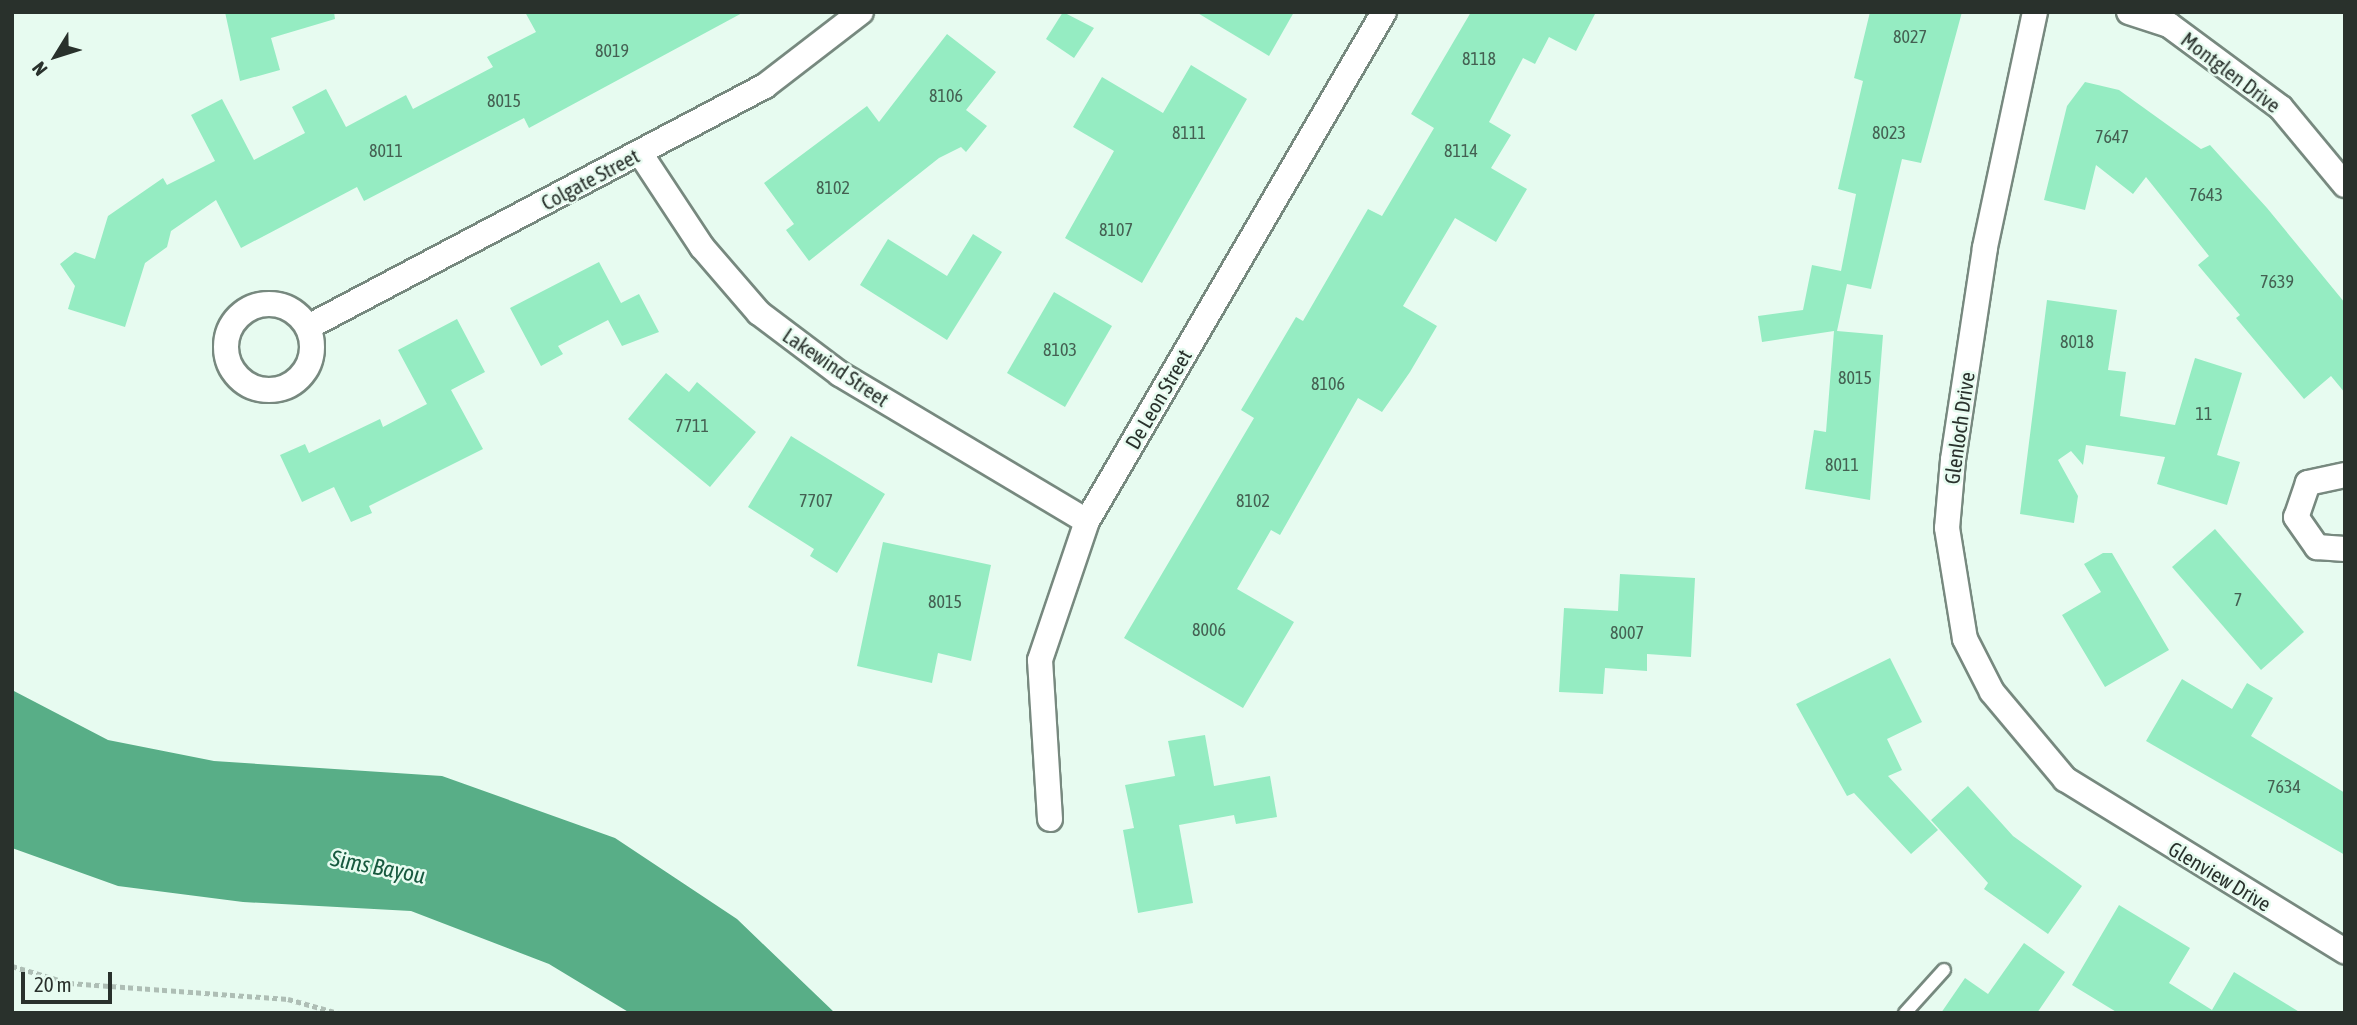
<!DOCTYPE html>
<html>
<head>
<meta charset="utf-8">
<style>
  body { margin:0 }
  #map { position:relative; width:2357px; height:1025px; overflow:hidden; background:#e7fbf0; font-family:"Asap Condensed",sans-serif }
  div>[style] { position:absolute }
  .water>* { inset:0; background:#58ae87 }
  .building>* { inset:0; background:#95ecc2 }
  .path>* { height:4.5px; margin-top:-2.25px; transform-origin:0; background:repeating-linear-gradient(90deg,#aebeb5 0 5px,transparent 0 8.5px) }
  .roads { filter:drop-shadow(2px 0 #77897f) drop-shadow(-2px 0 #77897f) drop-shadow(0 2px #77897f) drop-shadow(0 -2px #77897f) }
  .lane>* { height:12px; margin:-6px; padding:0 6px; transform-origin:6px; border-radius:6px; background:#fff }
  .street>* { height:24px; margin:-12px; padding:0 12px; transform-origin:12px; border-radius:12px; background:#fff }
  .street>.ring { margin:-12px; padding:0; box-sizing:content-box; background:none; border:24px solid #fff; border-radius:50% }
  span { translate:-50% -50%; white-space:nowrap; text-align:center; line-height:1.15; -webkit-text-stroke:5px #e7fbf0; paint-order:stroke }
  .number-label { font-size:18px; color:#446052 }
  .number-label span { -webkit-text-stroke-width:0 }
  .street-label { font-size:21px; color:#29312c }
  .water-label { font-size:23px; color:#17593f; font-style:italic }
  .frame { position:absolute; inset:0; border:14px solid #29312c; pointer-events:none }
  .north { position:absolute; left:21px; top:21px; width:70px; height:70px; -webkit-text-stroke:5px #e7fbf0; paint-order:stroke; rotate:232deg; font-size:19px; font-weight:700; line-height:28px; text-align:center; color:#29312c }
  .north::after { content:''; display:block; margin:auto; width:24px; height:32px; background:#29312c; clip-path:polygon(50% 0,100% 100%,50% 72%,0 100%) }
  .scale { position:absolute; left:21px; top:972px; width:91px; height:32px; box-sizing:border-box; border:4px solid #29312c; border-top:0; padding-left:9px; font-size:21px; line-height:24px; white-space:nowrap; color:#29312c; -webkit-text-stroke:5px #e7fbf0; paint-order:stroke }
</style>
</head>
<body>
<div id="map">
  <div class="water">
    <div style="clip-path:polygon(12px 690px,108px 740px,214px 761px,442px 776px,615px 838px,737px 919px,835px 1013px,630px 1013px,549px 964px,411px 911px,243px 902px,118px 886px,12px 848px)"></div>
  </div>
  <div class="building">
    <div style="clip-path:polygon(225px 12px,334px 12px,335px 19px,271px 38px,280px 70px,240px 81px)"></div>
    <div style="clip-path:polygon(525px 12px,744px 12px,529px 128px,524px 118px,364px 201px,357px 187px,241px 248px,216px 200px,171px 231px,167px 247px,145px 263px,125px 327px,68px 309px,75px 286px,60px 264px,75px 252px,95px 259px,108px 216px,163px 178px,167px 185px,215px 161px,191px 115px,222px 99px,254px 160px,305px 133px,292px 107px,326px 89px,346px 127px,406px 95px,413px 109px,493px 67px,487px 57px,536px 32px)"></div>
    <div style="clip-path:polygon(1063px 12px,1094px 28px,1074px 58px,1046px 39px)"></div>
    <div style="clip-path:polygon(1196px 12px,1294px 12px,1269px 56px)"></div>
    <div style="clip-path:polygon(1471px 12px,1596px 12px,1576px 51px,1549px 37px,1535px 64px,1523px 58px,1489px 122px,1511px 135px,1491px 168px,1527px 189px,1496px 242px,1455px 218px,1403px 306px,1437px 326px,1410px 372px,1382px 412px,1358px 398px,1280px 535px,1271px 530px,1237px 589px,1294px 622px,1243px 708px,1124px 638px,1254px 418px,1241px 410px,1296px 317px,1303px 321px,1368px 209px,1382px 216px,1434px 128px,1411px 114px)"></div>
    <div style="clip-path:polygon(1870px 12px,1962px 12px,1921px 163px,1902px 159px,1871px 289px,1847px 284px,1837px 331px,1883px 335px,1870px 500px,1805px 489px,1814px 430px,1826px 432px,1834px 331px,1762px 342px,1758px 316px,1803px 310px,1812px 265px,1841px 271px,1856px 194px,1838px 189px,1863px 81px,1854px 78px)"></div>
    <div style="clip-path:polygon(947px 34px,996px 72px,966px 110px,987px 126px,966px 152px,961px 147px,939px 158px,809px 261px,786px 230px,794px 224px,764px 183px,867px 106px,879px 122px)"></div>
    <div style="clip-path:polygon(1191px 65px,1247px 99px,1142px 283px,1065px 238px,1114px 151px,1073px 127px,1102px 77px,1163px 113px)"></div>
    <div style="clip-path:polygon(2085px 82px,2119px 90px,2201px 149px,2210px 145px,2267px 208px,2345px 303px,2345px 393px,2331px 376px,2304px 399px,2236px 318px,2240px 315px,2198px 265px,2209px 256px,2146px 177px,2133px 194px,2096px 165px,2085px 210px,2044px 200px,2067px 106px)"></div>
    <div style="clip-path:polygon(973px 234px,1002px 252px,947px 340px,860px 285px,888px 239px,947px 276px)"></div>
    <div style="clip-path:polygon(599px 262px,621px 303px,639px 294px,659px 332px,622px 346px,608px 320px,558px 346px,563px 354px,541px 366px,510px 308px)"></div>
    <div style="clip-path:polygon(1054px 292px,1112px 326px,1065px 407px,1007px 373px)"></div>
    <div style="clip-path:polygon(2047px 300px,2117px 310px,2108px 370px,2126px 372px,2120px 416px,2175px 425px,2195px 358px,2242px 373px,2217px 455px,2240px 462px,2227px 505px,2157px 484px,2165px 457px,2086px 445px,2083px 465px,2071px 451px,2058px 460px,2078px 496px,2074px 523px,2020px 514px)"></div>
    <div style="clip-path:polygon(457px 319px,485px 372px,451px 390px,483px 449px,369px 506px,372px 513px,351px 522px,334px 487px,302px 502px,280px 455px,305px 444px,309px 453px,380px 419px,383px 427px,427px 404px,398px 350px)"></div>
    <div style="clip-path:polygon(666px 373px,689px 392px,697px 382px,756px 432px,710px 487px,628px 419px)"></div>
    <div style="clip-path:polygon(791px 436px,885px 494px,837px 573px,810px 556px,814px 549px,748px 507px)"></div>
    <div style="clip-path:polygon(2215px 529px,2304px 632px,2261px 670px,2172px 567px)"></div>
    <div style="clip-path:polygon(883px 542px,991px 565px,971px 661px,938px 653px,932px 683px,857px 666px)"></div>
    <div style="clip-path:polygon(2103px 553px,2112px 553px,2169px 650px,2105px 687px,2062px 615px,2101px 592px,2084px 564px)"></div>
    <div style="clip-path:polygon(1620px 574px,1695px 578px,1691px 657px,1647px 654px,1647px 671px,1605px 668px,1603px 694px,1559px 692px,1564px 608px,1618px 611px)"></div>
    <div style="clip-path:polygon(1890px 658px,1922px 722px,1887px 739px,1902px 770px,1888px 776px,1938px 830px,1911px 854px,1854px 793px,1847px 796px,1796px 704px)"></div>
    <div style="clip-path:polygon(2182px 679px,2232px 709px,2247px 683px,2273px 698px,2251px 736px,2345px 793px,2345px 855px,2146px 741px)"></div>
    <div style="clip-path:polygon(1205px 735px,1214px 786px,1270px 776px,1277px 817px,1236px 824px,1234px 815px,1179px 825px,1193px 903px,1138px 913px,1123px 830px,1134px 828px,1125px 785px,1175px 776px,1168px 741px)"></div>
    <div style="clip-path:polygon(1968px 786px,2013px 836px,2082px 886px,2048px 934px,1984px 889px,1988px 883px,1931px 820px)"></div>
    <div style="clip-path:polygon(2119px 905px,2190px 948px,2169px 983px,2212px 1010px,2234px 972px,2301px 1013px,2118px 1013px,2072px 985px)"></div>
    <div style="clip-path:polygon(2024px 943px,2065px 972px,2037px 1013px,1941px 1013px,1965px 978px,1988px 994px)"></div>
  </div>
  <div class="path">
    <div style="left:12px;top:966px;width:59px;rotate:16.6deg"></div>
    <div style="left:69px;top:983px;width:220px;rotate:4.2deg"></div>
    <div style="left:288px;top:999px;width:52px;rotate:15.6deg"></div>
  </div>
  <div class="roads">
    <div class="lane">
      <div style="left:1905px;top:1013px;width:58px;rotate:-47.8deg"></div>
    </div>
    <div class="street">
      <div style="left:2035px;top:12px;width:241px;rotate:102deg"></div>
      <div style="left:1985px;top:248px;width:214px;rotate:98.6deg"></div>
      <div style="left:1953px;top:460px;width:68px;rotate:95deg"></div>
      <div style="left:1947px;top:528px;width:112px;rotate:80.8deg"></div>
      <div style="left:1965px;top:639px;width:59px;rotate:63deg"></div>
      <div style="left:1992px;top:692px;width:114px;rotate:50deg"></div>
      <div style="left:2065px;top:779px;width:329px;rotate:31.6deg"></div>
      <div style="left:2129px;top:12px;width:42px;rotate:18deg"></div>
      <div style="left:2169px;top:25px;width:139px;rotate:36.5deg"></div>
      <div style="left:2281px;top:108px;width:100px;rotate:50.3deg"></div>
      <div style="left:640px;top:153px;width:113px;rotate:56.6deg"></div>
      <div style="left:702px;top:247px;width:87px;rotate:49.2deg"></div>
      <div style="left:759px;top:313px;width:101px;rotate:37deg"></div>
      <div style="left:840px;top:374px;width:287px;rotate:30.8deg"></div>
      <div class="ring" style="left:226px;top:304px;width:62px;height:62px"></div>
      <div style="left:308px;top:327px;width:517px;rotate:-27.81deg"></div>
      <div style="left:765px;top:86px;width:121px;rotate:-37.6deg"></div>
      <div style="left:2345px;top:475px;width:38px;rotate:168deg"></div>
      <div style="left:2308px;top:483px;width:36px;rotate:109deg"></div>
      <div style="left:2296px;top:517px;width:37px;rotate:55deg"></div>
      <div style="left:2317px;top:547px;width:28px;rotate:4deg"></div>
      <div style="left:1050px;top:819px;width:159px;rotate:-93.6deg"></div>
      <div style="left:1040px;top:660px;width:147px;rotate:-71.3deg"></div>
      <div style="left:1087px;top:521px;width:589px;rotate:-59.74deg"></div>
    </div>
  </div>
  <div class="number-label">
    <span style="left:1910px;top:37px">8027</span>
    <span style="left:612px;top:51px">8019</span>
    <span style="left:1479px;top:59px">8118</span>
    <span style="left:946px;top:96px">8106</span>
    <span style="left:504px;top:101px">8015</span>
    <span style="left:1189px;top:133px">8111</span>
    <span style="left:1889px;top:133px">8023</span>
    <span style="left:2112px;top:137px">7647</span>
    <span style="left:386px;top:151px">8011</span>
    <span style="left:1461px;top:151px">8114</span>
    <span style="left:833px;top:188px">8102</span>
    <span style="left:2206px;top:195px">7643</span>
    <span style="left:1116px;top:230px">8107</span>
    <span style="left:2277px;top:282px">7639</span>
    <span style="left:2077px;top:342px">8018</span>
    <span style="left:1060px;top:350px">8103</span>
    <span style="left:1855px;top:378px">8015</span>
    <span style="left:1328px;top:384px">8106</span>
    <span style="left:2204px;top:414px">11</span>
    <span style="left:692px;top:426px">7711</span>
    <span style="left:1842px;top:465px">8011</span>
    <span style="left:816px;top:501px">7707</span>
    <span style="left:1253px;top:501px">8102</span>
    <span style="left:2238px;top:600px">7</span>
    <span style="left:945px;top:602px">8015</span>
    <span style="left:1209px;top:630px">8006</span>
    <span style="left:1627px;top:633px">8007</span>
    <span style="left:2284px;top:787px">7634</span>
  </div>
  <div class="street-label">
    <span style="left:2231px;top:72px;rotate:37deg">Montglen Drive</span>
    <span style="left:590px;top:179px;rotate:-28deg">Colgate Street</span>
    <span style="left:836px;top:367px;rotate:34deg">Lakewind Street</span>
    <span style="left:1158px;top:399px;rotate:-60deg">De Leon Street</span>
    <span style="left:1959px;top:428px;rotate:-82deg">Glenloch Drive</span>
    <span style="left:2220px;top:876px;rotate:31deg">Glenview Drive</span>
  </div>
  <div class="water-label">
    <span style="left:378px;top:867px;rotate:11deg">Sims Bayou</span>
  </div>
  <div class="frame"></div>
  <div class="north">N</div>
  <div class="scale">20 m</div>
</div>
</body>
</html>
